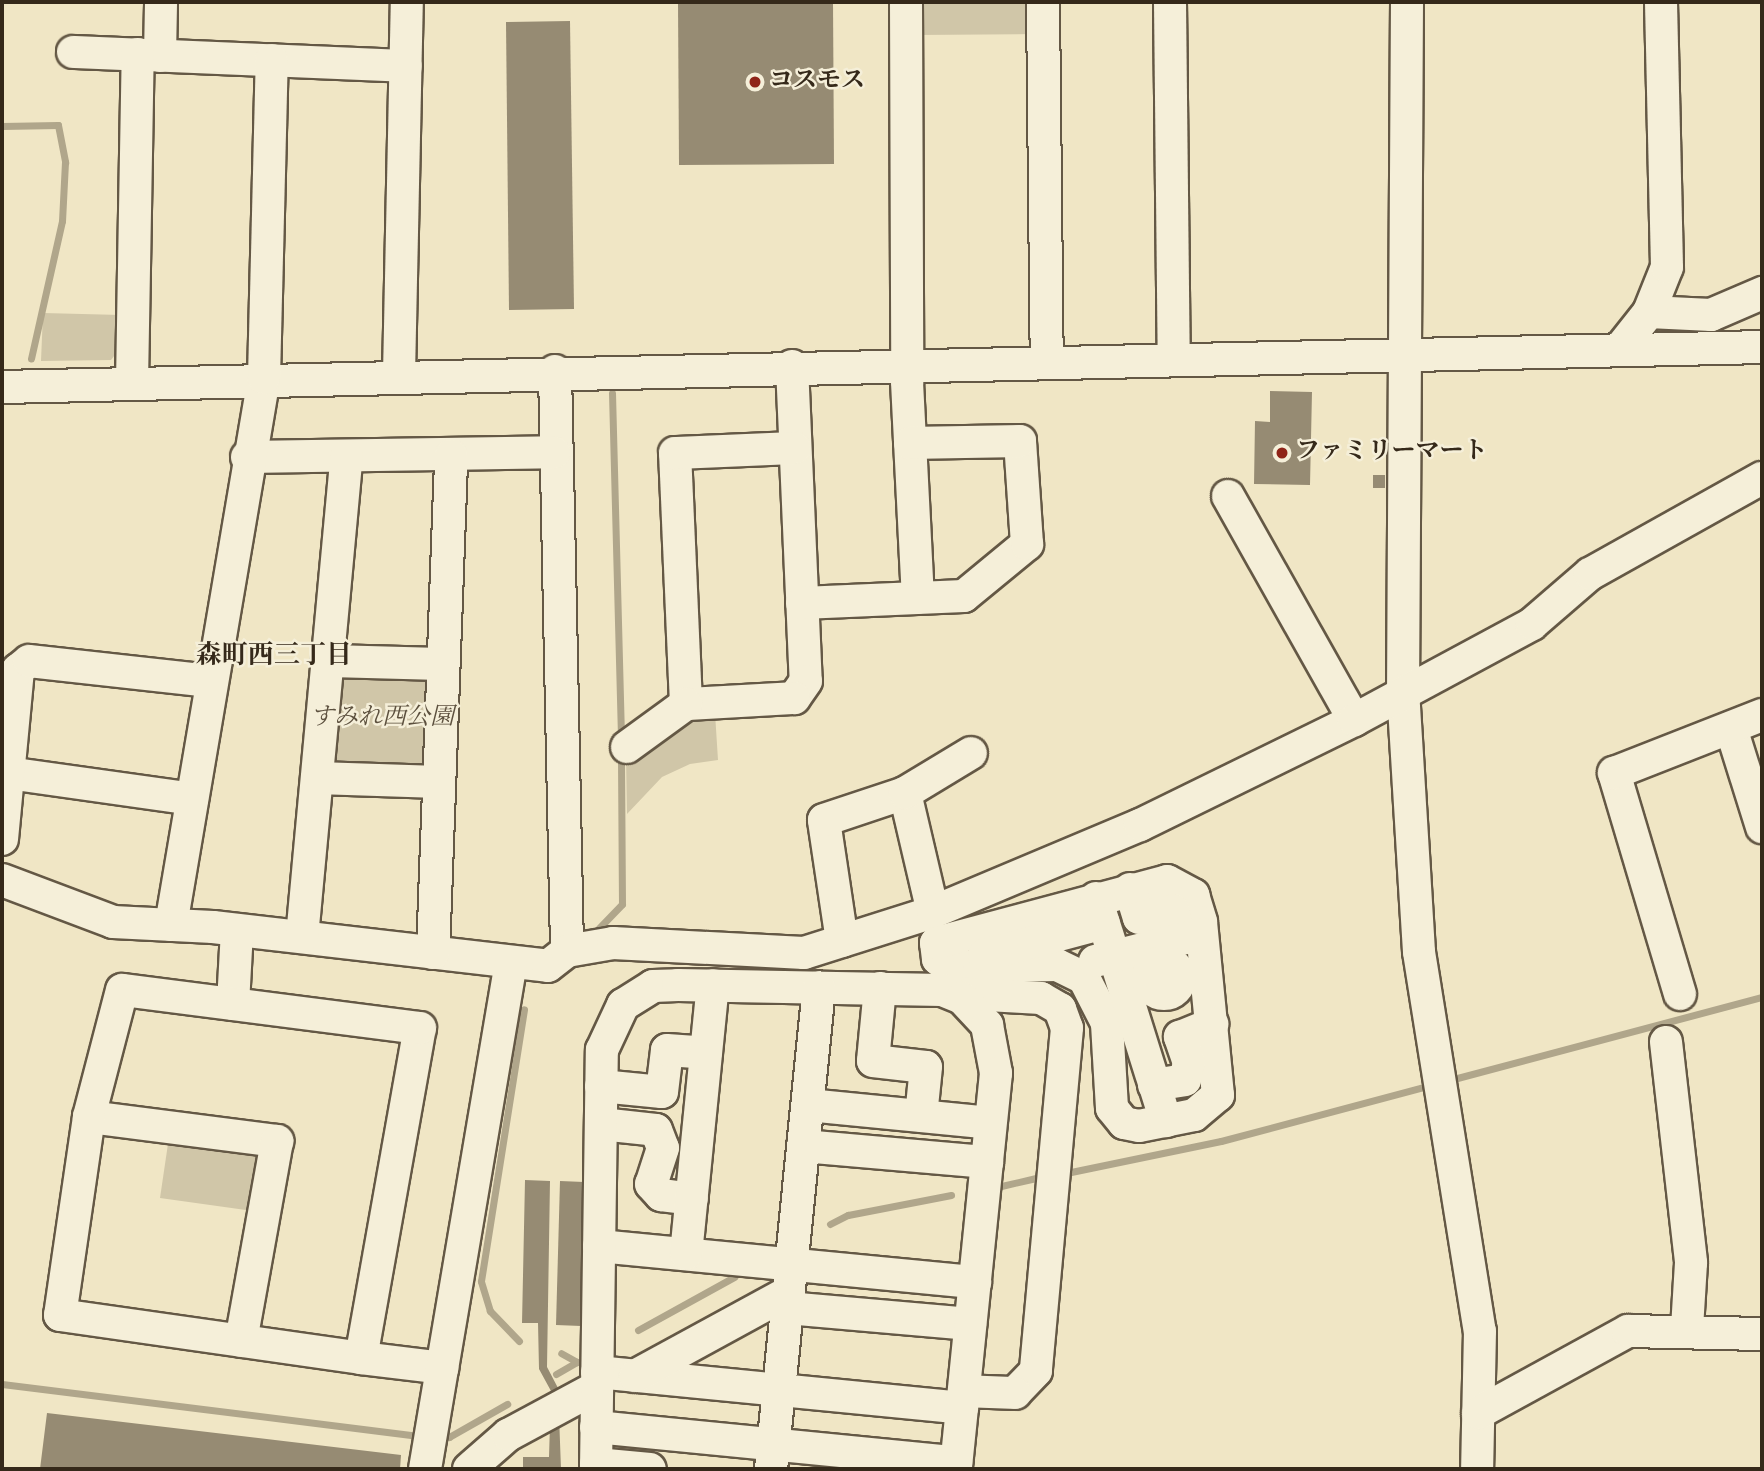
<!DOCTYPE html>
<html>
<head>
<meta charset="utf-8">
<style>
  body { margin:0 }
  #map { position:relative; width:1764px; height:1471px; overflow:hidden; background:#f0e6c5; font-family:Vollkorn,"Noto Serif JP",serif }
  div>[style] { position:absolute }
  .green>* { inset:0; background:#d0c6a8 }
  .stream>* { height:7px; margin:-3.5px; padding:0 3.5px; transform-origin:3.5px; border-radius:3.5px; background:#b0a68b }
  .building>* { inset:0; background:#968b73 }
  .roads { filter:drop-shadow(2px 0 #645845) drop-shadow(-2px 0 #645845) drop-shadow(0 2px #645845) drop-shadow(0 -2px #645845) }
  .minor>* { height:32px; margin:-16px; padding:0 16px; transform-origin:16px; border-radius:16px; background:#f5efd9 }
  .minor>.ring { margin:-16px; padding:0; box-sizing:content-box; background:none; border:32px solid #f5efd9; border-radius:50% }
  .dots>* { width:19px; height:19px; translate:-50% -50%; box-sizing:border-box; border:4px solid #f5efd9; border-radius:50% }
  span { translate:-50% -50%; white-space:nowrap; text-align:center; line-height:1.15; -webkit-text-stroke:5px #f5efd9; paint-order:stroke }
  .poi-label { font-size:24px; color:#35291a; font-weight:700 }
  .left { translate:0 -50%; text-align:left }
  .park-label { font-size:24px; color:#5c503e; font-style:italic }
  .neighbourhood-label { font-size:26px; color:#35291a; font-weight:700 }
  .frame { position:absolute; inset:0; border:4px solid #35291a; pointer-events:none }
</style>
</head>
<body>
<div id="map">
  <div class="green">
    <div style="clip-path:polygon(917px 2px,1033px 2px,1034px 34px,917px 35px)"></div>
    <div style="clip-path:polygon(43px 313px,121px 315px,121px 347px,111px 360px,41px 361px)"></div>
    <div style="clip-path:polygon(338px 676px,431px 678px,428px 764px,421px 773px,330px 764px)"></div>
    <div style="clip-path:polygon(715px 713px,718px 760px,690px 764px,662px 777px,627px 814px,626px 757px,687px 714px)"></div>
    <div style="clip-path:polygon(169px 1137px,252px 1148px,262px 1163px,253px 1211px,160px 1198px)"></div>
  </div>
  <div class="stream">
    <div style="left:2px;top:126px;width:56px;rotate:-1deg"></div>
    <div style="left:58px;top:125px;width:38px;rotate:79deg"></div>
    <div style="left:65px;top:162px;width:59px;rotate:92.9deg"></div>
    <div style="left:62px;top:221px;width:141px;rotate:102.7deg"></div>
    <div style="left:612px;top:393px;width:348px;rotate:88.5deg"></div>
    <div style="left:599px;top:928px;width:33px;rotate:-46deg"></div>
    <div style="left:622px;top:904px;width:149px;rotate:-90.4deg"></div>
    <div style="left:1446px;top:1081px;width:327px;rotate:-14.9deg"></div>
    <div style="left:1071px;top:1172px;width:153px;rotate:-11.7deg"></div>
    <div style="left:1221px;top:1141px;width:217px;rotate:-14.9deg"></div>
    <div style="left:997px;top:1187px;width:40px;rotate:-13deg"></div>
    <div style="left:830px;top:1224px;width:20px;rotate:-27deg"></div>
    <div style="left:848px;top:1215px;width:105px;rotate:-11deg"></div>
    <div style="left:638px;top:1330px;width:110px;rotate:-28.9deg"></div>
    <div style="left:519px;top:1341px;width:42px;rotate:-134deg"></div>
    <div style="left:490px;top:1311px;width:31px;rotate:-107deg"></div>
    <div style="left:481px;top:1281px;width:275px;rotate:-81deg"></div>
    <div style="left:556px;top:1374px;width:24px;rotate:-30deg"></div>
    <div style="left:577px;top:1362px;width:18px;rotate:-151deg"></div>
    <div style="left:2px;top:1384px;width:422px;rotate:7.1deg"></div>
    <div style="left:437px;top:1437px;width:12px"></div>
    <div style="left:449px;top:1437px;width:67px;rotate:-29.6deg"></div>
  </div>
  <div class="building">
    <div style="clip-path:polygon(678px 2px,833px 2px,834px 164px,679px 165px)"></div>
    <div style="clip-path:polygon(570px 21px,574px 309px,509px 310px,506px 22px)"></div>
    <div style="clip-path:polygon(1270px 391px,1312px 392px,1310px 485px,1254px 484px,1255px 421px,1270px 422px)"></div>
    <div style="clip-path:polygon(1373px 475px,1385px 475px,1385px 488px,1373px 488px)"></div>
    <div style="clip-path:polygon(525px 1180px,550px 1181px,547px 1367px,558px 1388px,561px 1469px,523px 1469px,523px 1457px,549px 1457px,551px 1391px,539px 1369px,538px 1323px,522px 1323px)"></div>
    <div style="clip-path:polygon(560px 1181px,584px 1182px,581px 1326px,556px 1325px)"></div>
    <div style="clip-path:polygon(47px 1413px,401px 1455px,400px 1469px,40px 1469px)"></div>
  </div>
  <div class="roads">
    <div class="minor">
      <div style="left:906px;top:2px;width:380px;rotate:89.8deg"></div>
      <div style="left:907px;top:382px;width:216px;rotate:87.1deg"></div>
      <div style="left:1043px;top:2px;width:358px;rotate:89.4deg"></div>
      <div style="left:1170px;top:2px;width:356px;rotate:89.4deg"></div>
      <div style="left:1407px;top:2px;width:688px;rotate:90.33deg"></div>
      <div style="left:1403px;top:690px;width:262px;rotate:86.5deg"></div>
      <div style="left:1419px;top:952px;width:384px;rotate:80.9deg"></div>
      <div style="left:1480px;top:1331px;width:138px;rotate:91.2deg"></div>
      <div style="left:73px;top:52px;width:333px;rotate:2.4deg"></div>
      <div style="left:160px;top:56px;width:54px;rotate:-88.9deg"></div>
      <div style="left:1649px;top:312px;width:62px;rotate:2.8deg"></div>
      <div style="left:1711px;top:315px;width:56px;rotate:-23.3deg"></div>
      <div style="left:1619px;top:350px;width:48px;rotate:-51.7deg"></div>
      <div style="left:1649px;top:312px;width:48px;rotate:-68.2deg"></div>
      <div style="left:1667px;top:267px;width:265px;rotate:-91.3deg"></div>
      <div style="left:792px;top:366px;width:315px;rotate:87.5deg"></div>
      <div style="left:806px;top:681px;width:21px;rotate:125deg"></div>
      <div style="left:794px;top:698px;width:108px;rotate:176.8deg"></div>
      <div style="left:686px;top:704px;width:251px;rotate:-92.5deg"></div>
      <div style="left:675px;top:453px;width:120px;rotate:-2.4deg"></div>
      <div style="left:555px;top:371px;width:580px;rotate:88.81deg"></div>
      <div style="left:399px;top:375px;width:373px;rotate:-88.8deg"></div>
      <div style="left:132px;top:383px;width:329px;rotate:-89deg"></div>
      <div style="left:2px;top:387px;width:1760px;rotate:-1.3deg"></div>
      <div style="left:247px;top:457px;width:307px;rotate:-0.9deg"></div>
      <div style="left:1228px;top:496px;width:257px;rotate:60.6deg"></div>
      <div style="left:802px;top:603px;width:162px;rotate:-2.5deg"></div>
      <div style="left:964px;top:596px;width:82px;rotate:-39.5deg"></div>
      <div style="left:1027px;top:544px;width:103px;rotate:-93.9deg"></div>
      <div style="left:1020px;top:441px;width:110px;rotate:179deg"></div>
      <div style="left:328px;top:661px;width:115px;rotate:1.5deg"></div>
      <div style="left:1731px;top:728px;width:104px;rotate:72.6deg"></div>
      <div style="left:627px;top:747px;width:73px;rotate:-36.1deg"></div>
      <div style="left:8px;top:773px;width:186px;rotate:8deg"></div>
      <div style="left:317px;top:778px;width:122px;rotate:1.9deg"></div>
      <div style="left:905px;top:793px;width:122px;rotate:76.8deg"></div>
      <div style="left:2px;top:839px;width:170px;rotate:-84.6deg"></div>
      <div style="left:18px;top:670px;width:14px;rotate:-39deg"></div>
      <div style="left:29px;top:661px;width:182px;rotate:6.3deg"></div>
      <div style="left:2px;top:880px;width:119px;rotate:20.7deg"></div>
      <div style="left:113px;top:922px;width:100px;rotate:2.9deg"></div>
      <div style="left:213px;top:927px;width:337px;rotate:6.6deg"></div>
      <div style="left:548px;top:966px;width:24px;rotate:-38deg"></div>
      <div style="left:567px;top:951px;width:47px;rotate:-9.9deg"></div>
      <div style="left:613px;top:943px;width:191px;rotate:3deg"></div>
      <div style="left:804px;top:953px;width:135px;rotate:-17.6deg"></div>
      <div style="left:933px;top:912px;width:225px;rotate:-22.8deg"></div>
      <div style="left:1140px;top:825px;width:238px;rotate:-26.1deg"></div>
      <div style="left:1354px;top:720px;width:202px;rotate:-28.3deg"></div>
      <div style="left:1532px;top:624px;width:77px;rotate:-40.8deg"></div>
      <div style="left:1590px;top:574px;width:197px;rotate:-29.2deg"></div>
      <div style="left:1167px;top:881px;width:30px;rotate:28deg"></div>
      <div style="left:1193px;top:895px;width:28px;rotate:73deg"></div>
      <div style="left:1201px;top:922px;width:174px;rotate:84.4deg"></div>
      <div style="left:1218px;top:1095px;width:31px;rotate:140deg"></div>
      <div style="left:1194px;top:1115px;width:56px;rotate:168.7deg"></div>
      <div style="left:1139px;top:1126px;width:15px;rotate:-169deg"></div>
      <div style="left:1124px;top:1123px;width:19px;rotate:-129deg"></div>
      <div style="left:1112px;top:1108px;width:85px;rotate:-93.4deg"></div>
      <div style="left:1107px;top:1023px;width:51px;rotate:-117.1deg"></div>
      <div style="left:1084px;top:978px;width:30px;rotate:-154deg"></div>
      <div style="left:1057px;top:965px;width:109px;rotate:178.9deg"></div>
      <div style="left:948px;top:967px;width:13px;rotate:-141deg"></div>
      <div style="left:938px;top:959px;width:16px;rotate:-97deg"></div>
      <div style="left:936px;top:943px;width:239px;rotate:-15deg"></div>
      <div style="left:1130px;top:889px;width:30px;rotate:73deg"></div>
      <div style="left:1139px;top:918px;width:35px;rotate:-13deg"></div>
      <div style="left:1173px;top:910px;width:30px;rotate:76deg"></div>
      <div style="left:1096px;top:898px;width:234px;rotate:72.6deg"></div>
      <div style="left:171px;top:925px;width:555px;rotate:-80.35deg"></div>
      <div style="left:264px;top:378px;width:318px;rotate:-88.6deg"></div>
      <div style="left:302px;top:937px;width:483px;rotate:-84.7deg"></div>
      <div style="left:842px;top:941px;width:122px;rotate:-98.5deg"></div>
      <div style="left:824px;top:820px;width:85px;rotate:-18.4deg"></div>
      <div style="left:905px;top:793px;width:77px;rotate:-31.2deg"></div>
      <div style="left:433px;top:953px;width:498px;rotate:-87.9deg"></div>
      <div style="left:984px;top:955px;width:124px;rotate:-14.9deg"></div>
      <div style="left:1095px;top:961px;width:110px;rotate:-14.2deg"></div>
      <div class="ring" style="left:1148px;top:962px;width:0;height:0"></div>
      <div style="left:880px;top:988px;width:73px;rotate:95.5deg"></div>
      <div style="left:873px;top:1061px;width:53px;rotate:6.5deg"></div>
      <div style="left:926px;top:1067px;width:49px;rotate:95.8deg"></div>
      <div style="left:952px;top:993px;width:89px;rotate:3.2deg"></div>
      <div style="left:1041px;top:998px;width:22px;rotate:30deg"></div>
      <div style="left:1060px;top:1009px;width:20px;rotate:70deg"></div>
      <div style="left:1067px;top:1028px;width:344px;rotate:95.2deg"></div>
      <div style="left:1036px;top:1371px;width:30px;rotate:134deg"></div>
      <div style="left:1015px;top:1393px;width:51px;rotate:-177.8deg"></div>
      <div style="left:1680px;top:994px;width:231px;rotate:-106.6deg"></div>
      <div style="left:1614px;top:773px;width:159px;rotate:-21.4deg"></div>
      <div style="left:233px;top:1004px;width:74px;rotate:-86.9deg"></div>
      <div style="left:1666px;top:1042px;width:222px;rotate:83.5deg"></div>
      <div style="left:1691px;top:1263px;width:66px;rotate:93.5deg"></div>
      <div style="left:1154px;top:1085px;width:31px;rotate:-9deg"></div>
      <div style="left:1185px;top:1080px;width:17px;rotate:-77deg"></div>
      <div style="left:1189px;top:1063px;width:28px;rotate:-109deg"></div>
      <div style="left:1180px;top:1037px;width:35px;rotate:-22deg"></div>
      <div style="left:601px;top:1086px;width:61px;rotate:5.6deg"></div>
      <div style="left:662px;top:1092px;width:42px;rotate:-83.2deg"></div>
      <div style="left:667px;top:1050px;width:39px;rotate:4deg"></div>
      <div style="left:808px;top:1105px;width:183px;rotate:5.6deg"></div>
      <div style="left:89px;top:1117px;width:190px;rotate:7.3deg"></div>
      <div style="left:277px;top:1141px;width:203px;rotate:100.2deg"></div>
      <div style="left:601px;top:1124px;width:55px;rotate:6.2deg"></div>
      <div style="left:656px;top:1130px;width:19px;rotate:69deg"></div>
      <div style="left:663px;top:1148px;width:38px;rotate:108deg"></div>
      <div style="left:651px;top:1184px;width:15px;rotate:48deg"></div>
      <div style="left:661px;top:1195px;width:31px;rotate:7deg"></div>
      <div style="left:803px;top:1146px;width:185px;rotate:5deg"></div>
      <div style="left:599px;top:1246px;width:378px;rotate:5.5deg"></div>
      <div style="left:686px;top:1254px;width:270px;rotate:-84.3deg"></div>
      <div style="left:787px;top:1308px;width:184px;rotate:5deg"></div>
      <div style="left:361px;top:1358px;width:335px;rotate:-79.9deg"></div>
      <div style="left:420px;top:1028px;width:300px;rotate:-172.7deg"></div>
      <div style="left:122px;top:990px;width:131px;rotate:104.6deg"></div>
      <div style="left:89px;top:1117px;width:200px;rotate:98.3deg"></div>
      <div style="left:60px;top:1315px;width:304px;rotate:8.1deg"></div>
      <div style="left:361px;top:1358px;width:82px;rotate:7deg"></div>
      <div style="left:597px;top:1372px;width:367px;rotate:5.6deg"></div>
      <div style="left:635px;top:1376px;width:175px;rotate:-28.6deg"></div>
      <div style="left:1478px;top:1413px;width:171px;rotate:-28.7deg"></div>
      <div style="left:1628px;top:1331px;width:134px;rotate:1.3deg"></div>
      <div style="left:596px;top:1427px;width:362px;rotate:5.6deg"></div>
      <div style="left:596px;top:1464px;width:54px;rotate:5.3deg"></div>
      <div style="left:425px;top:1469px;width:514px;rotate:-80.37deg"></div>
      <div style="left:469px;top:1469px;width:52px;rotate:-41.1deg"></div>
      <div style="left:508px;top:1435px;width:101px;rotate:-28.3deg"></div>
      <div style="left:596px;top:1469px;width:419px;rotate:-89.2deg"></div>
      <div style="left:602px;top:1050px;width:50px;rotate:-65deg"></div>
      <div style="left:623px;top:1005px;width:36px;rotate:-32deg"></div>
      <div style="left:653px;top:986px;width:25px;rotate:-2deg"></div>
      <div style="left:678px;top:985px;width:264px;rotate:1.1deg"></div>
      <div style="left:942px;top:990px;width:22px;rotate:22deg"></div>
      <div style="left:962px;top:998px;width:37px;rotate:47deg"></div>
      <div style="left:987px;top:1025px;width:49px;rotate:79.4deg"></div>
      <div style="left:996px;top:1073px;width:398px;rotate:95.8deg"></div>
      <div style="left:771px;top:1469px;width:484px;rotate:-84.3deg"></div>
    </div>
  </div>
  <div class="dots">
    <div style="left:755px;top:82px;background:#8f2418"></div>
    <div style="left:1282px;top:453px;background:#8f2418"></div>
  </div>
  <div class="poi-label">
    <span class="left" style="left:769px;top:82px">コスモス</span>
    <span class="left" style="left:1296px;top:453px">ファミリーマート</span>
  </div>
  <div class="park-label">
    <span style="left:382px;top:719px">すみれ西公園</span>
  </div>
  <div class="neighbourhood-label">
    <span style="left:274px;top:657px">森町西三丁目</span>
  </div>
  <div class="frame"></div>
</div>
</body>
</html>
